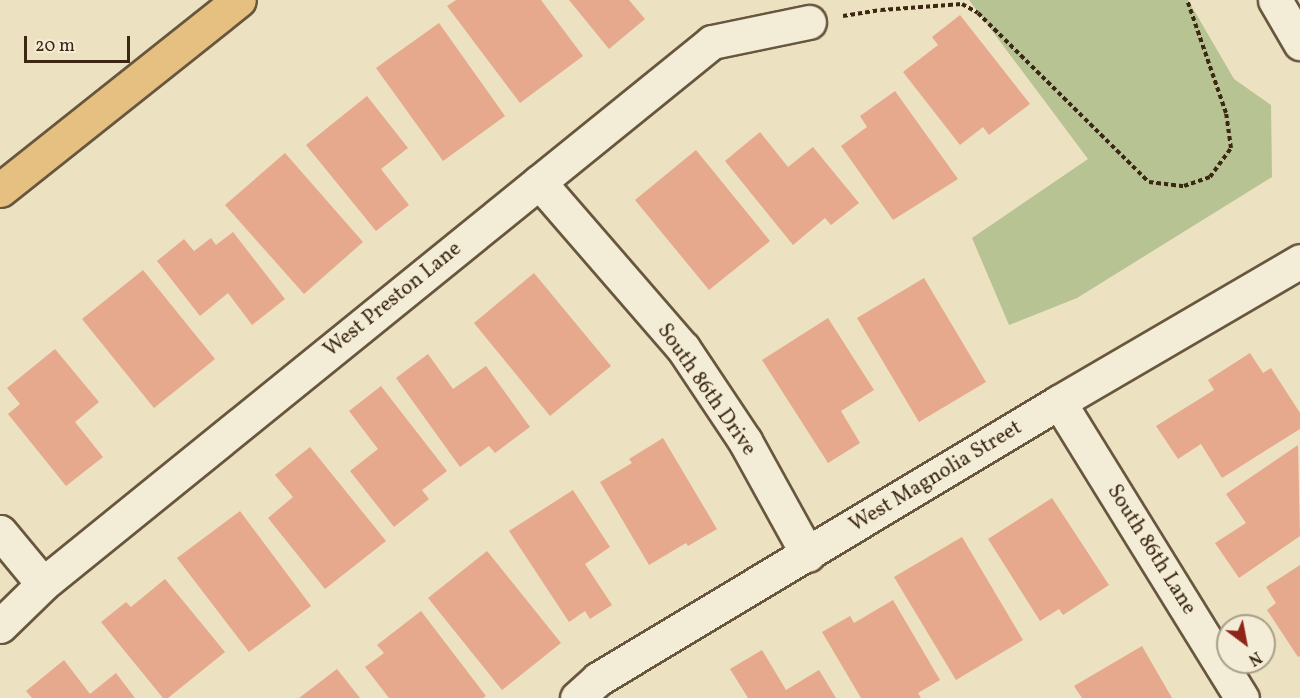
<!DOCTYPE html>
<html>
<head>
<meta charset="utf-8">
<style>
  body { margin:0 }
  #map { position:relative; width:1300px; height:698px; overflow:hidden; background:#ece1c0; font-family:Vollkorn,serif }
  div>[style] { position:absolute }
  .green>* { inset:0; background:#b7c393 }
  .building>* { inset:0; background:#e6a98e }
  .path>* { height:4px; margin-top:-2px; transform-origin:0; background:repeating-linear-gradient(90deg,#3c2812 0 4.5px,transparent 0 7.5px) }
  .roads { filter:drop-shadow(2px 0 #68563e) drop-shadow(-2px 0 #68563e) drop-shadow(0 2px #68563e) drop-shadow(0 -2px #68563e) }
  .minor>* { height:33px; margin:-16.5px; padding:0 16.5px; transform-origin:16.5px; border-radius:16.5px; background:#f3ecd6 }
  .major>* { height:33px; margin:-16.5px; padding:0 16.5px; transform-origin:16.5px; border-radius:16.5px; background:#e6c080 }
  span { translate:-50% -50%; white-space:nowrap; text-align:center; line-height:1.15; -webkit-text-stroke:6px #f3ecd6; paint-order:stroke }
  .street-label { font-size:21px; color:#3c2812 }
  .north { position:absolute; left:1216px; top:614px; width:60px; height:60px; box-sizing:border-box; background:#f3ecd6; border:2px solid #aa9e88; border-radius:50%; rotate:148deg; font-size:16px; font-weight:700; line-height:24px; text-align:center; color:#3c2812 }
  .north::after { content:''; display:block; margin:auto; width:21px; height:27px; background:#8f2418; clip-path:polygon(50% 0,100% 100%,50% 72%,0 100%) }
  .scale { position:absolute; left:24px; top:36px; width:106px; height:27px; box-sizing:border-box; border:3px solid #3c2812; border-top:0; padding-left:8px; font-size:18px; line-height:21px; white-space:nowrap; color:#3c2812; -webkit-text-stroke:4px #f3ecd6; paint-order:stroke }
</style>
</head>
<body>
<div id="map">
  <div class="green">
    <div style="clip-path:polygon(969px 0,1188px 0,1234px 79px,1271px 105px,1272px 177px,1077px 298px,1009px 325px,972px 238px,1088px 159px)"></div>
  </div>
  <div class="building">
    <div style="clip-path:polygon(456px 0,541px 0,583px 56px,520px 103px,447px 6px)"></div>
    <div style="clip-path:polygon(569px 0,629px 0,645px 19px,609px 49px)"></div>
    <div style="clip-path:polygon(960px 15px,1030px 104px,989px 135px,983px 127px,960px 145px,903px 72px,938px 45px,932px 37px)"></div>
    <div style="clip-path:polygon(439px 23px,505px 116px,443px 161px,376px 68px)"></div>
    <div style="clip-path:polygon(895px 91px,958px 179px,893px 220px,841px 146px,867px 127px,860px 116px)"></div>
    <div style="clip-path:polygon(367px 96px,408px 148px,381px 169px,409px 205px,376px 231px,306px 145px)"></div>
    <div style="clip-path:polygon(760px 132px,788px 167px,813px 147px,859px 203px,831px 225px,825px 218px,793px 245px,725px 161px)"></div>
    <div style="clip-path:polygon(696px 150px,770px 241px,709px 290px,635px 200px)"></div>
    <div style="clip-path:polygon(285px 153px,363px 242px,304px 294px,225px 205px)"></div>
    <div style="clip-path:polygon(233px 232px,285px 299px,252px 325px,228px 293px,200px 316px,157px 261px,184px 239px,194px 251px,211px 238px,216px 245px)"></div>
    <div style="clip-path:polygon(143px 270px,215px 359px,154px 408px,82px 319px)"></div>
    <div style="clip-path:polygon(534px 273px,611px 366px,550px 416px,474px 323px)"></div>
    <div style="clip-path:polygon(924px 278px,986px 382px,919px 422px,857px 318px)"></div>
    <div style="clip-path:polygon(828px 318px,874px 390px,841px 411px,860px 443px,828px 463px,762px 360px)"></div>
    <div style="clip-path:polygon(55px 349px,99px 402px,75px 422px,103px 457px,66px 486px,8px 414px,20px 404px,7px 388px)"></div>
    <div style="clip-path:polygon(1250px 353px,1263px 373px,1271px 368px,1300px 413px,1300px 429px,1222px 478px,1201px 444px,1178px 459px,1156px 426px,1214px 390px,1208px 380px)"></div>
    <div style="clip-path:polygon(428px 354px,453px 389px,486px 366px,530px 427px,495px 453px,489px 446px,460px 467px,396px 378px)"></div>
    <div style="clip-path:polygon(381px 386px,447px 471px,422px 490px,429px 499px,394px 527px,350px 471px,378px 449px,349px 411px)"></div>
    <div style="clip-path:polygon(663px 438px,717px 529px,688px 546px,686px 543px,649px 565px,600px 482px,632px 463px,629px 459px)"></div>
    <div style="clip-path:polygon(1298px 445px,1300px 536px,1239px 578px,1215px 543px,1246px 523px,1226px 494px)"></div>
    <div style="clip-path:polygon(310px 447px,386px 541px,325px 589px,268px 518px,293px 497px,275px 475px)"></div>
    <div style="clip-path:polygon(573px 490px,610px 547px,585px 564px,612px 605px,590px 619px,585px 611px,569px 622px,509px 531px)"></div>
    <div style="clip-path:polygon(1052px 498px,1109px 585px,1063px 615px,1059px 609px,1040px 621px,988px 539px)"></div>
    <div style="clip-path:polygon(240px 511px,311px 606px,249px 652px,177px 558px)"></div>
    <div style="clip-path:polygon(962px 537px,1023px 640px,956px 680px,894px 577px)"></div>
    <div style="clip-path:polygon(487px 551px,561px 643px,502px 690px,428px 598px)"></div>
    <div style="clip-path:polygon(1300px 565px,1300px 656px,1298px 657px,1267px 610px,1276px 603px,1266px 587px)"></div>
    <div style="clip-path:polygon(165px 579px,225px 652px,168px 698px,163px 698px,101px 622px,126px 602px,131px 607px)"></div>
    <div style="clip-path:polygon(893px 600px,940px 680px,918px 693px,921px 698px,861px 698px,822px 632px,850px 616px,854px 623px)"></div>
    <div style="clip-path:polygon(421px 611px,486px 696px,483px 698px,389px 698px,365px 667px,384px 653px,377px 645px)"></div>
    <div style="clip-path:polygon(1142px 646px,1172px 698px,1082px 698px,1074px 686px)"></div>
    <div style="clip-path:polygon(762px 650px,786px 690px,819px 670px,836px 698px,748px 698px,730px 669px)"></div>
    <div style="clip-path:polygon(64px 660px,90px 694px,116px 673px,135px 698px,32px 698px,26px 691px)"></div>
    <div style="clip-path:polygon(337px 669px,360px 698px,299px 698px)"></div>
  </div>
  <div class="path">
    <div style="left:843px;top:16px;width:38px;rotate:-9deg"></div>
    <div style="left:881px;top:10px;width:81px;rotate:-4.2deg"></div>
    <div style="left:962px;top:4px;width:18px;rotate:29deg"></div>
    <div style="left:978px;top:13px;width:240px;rotate:44.7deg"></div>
    <div style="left:1149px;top:182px;width:35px;rotate:7deg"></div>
    <div style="left:1184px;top:186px;width:28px;rotate:-19deg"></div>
    <div style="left:1210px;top:177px;width:36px;rotate:-54deg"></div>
    <div style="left:1231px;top:148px;width:35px;rotate:-98deg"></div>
    <div style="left:1226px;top:113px;width:120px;rotate:-109deg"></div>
  </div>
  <div class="roads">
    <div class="minor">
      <div style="left:1275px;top:0;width:50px;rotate:59.8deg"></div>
      <div style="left:539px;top:182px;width:220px;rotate:49.1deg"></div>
      <div style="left:683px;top:348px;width:112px;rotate:56.3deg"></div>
      <div style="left:745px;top:441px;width:130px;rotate:61.1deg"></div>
      <div style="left:1059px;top:402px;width:348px;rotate:58.3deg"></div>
      <div style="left:0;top:532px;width:67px;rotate:50.4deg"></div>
      <div style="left:0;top:626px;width:60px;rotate:-44.3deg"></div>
      <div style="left:43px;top:584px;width:861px;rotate:-39.01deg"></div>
      <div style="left:712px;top:42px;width:99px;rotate:-11.7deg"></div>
      <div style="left:577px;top:698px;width:28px;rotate:-42deg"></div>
      <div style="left:598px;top:679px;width:538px;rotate:-31deg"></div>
      <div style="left:1059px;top:402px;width:279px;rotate:-30.3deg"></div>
    </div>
    <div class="major">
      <div style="left:0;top:190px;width:305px;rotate:-38.5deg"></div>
    </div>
  </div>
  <div class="street-label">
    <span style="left:393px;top:300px;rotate:-39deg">West Preston Lane</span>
    <span style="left:706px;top:390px;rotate:55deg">South 86th Drive</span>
    <span style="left:936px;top:477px;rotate:-31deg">West Magnolia Street</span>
    <span style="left:1151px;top:550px;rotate:58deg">South 86th Lane</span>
  </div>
  <div class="north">N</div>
  <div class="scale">20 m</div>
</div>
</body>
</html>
